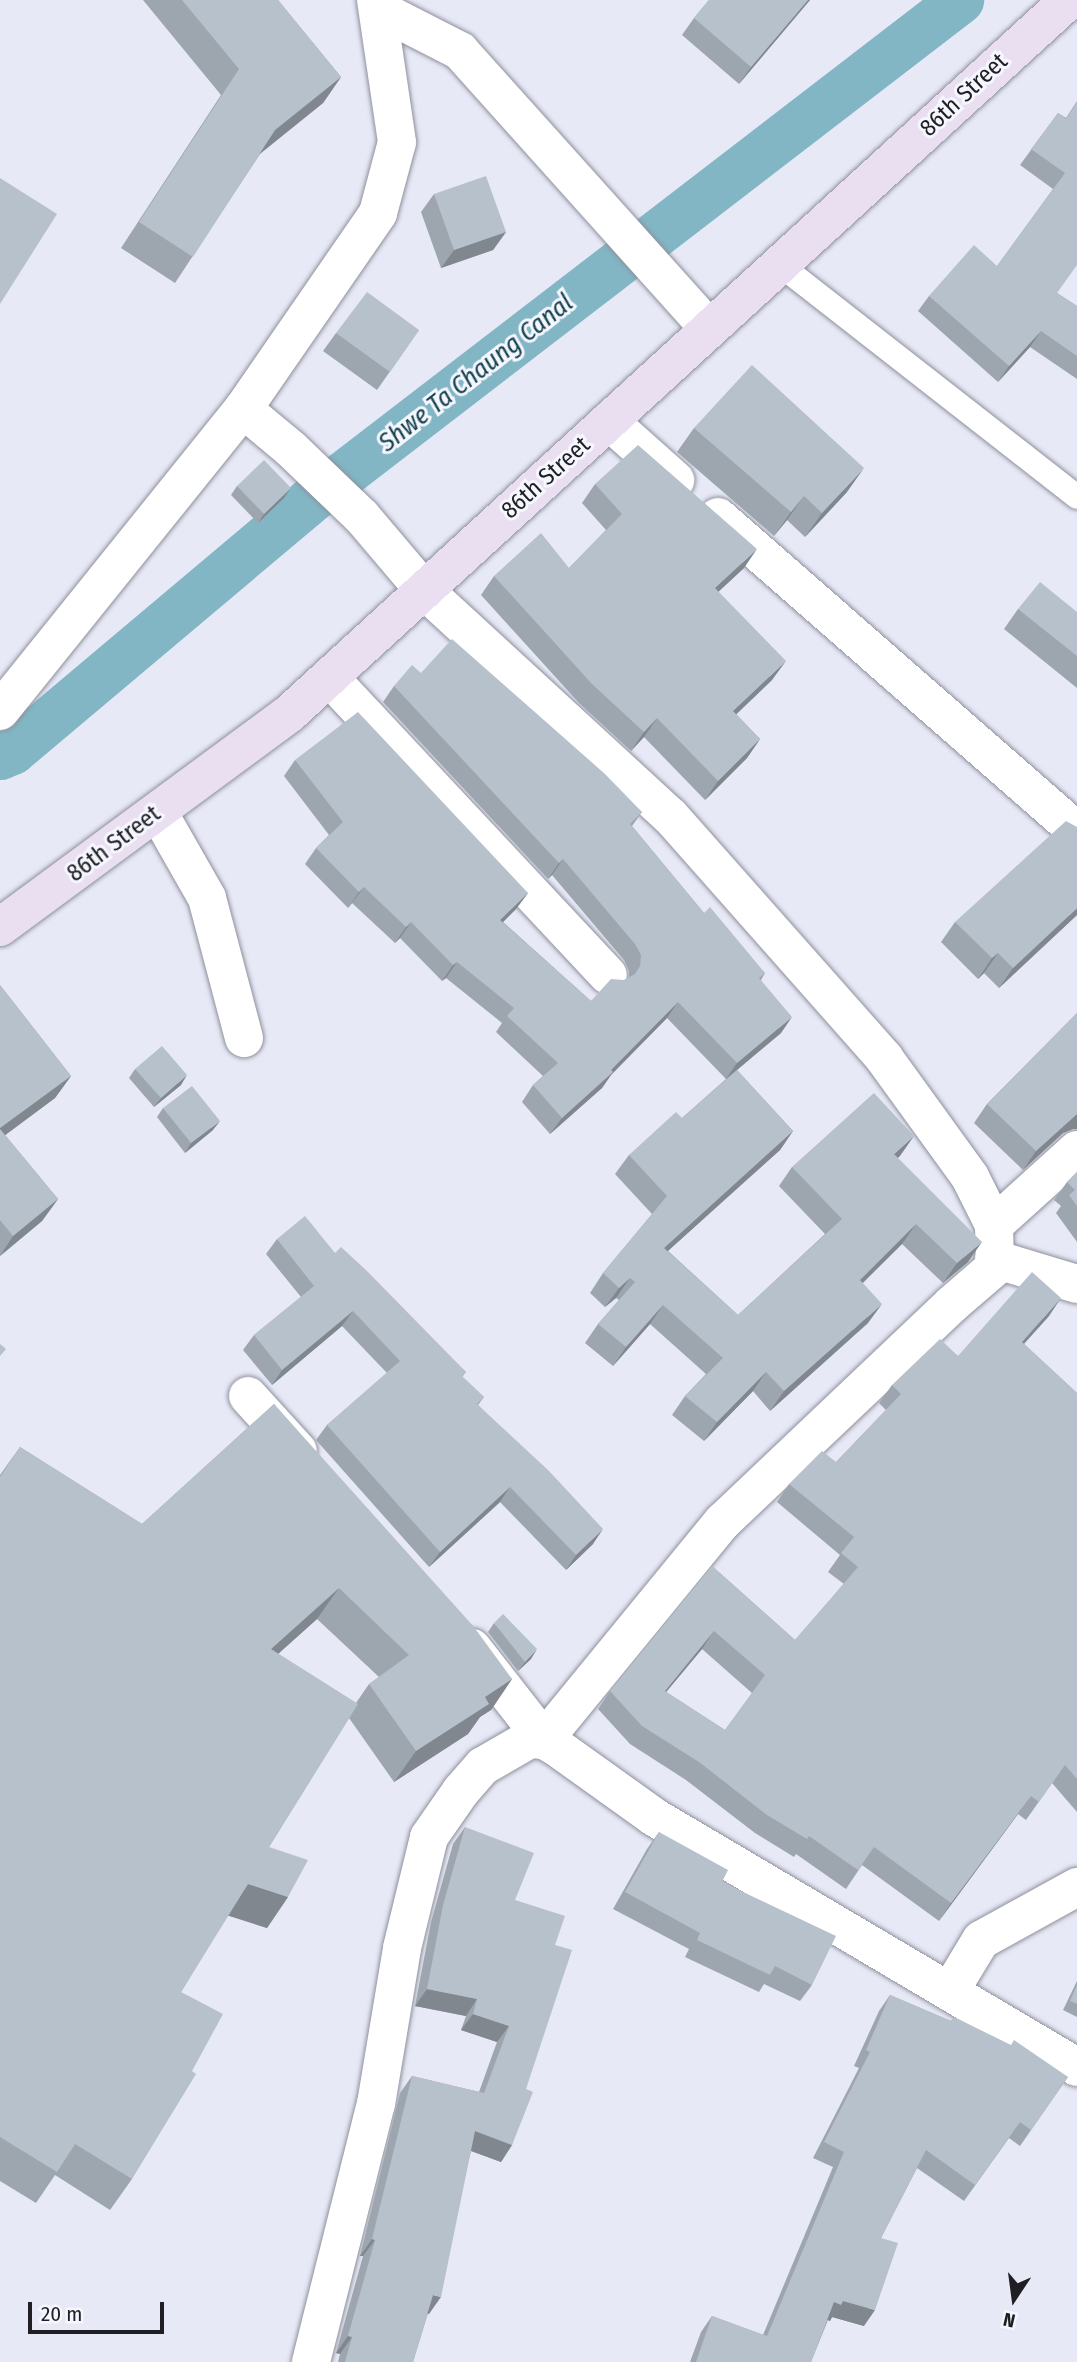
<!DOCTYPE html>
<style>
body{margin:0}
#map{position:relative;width:1077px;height:2362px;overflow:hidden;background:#e7e9f6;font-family:"Fira Sans Condensed",sans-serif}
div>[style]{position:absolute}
.canal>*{height:47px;margin:-23.5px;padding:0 23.5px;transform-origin:23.5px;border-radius:23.5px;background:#82b6c4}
.roads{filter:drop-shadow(0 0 2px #8e909c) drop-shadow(0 0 2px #8e909c)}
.lane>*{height:24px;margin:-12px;padding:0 12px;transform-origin:12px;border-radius:12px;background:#fff}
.street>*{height:38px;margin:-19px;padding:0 19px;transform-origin:19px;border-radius:19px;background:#fff}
.secondary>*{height:38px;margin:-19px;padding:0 19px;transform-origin:19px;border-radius:19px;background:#e9dff1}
.wall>*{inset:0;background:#9da6af}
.shaded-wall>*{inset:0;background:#80878e}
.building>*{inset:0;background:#b7c1cb}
span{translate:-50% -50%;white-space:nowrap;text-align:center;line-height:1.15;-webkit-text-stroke:6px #f5f6fe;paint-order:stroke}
.street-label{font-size:24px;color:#1e1e23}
.water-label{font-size:26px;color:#14434e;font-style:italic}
.north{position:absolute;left:979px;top:2264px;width:70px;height:70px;-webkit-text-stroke:5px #f5f6fe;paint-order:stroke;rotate:193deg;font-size:19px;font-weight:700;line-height:28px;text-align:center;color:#1e1e23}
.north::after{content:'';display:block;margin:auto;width:24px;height:32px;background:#1e1e23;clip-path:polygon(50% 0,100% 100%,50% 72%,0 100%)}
.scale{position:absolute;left:28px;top:2302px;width:136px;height:32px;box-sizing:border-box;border:4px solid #1e1e23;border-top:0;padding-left:9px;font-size:21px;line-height:24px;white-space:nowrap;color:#1e1e23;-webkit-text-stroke:5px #f5f6fe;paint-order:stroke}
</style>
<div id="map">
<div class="canal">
<div style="left:0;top:756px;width:13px;rotate:-23deg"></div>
<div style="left:12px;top:751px;width:396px;rotate:-40.1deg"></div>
<div style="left:315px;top:496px;width:814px;rotate:-37.56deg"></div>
</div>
<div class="roads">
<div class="lane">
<div style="left:779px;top:264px;width:378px;rotate:38deg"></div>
</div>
<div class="street">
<div style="left:380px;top:10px;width:90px;rotate:27.1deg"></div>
<div style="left:460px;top:51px;width:373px;rotate:48.1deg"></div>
<div style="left:243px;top:409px;width:62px;rotate:39.8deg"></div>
<div style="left:291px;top:449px;width:98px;rotate:43.8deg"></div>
<div style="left:362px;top:517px;width:96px;rotate:49.7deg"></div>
<div style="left:424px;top:590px;width:335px;rotate:42.6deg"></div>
<div style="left:671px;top:817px;width:322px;rotate:48.5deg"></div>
<div style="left:884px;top:1058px;width:147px;rotate:54.1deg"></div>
<div style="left:970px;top:1177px;width:54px;rotate:63.4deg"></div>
<div style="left:994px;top:1225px;width:42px;rotate:88.6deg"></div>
<div style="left:995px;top:1267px;width:58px;rotate:139.2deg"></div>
<div style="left:951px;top:1305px;width:314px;rotate:136.5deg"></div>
<div style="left:723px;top:1521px;width:283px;rotate:129.3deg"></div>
<div style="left:544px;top:1740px;width:117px;rotate:-128deg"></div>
<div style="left:609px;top:421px;width:89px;rotate:41.8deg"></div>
<div style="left:718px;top:517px;width:477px;rotate:41.2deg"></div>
<div style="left:329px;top:677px;width:408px;rotate:46.9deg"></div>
<div style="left:0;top:711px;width:388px;rotate:-51.2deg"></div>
<div style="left:243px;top:409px;width:238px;rotate:-55.4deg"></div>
<div style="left:378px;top:213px;width:73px;rotate:-75deg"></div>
<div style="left:397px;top:142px;width:144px;rotate:-98.4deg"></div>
<div style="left:158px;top:812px;width:99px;rotate:60.3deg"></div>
<div style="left:207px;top:898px;width:145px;rotate:75.2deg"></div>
<div style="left:994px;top:1225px;width:112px;rotate:-42.1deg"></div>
<div style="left:994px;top:1259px;width:87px;rotate:16.8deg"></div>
<div style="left:248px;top:1396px;width:74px;rotate:47.7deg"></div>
<div style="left:950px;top:1991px;width:60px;rotate:-58.7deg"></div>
<div style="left:981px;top:1940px;width:110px;rotate:-28.9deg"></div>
<div style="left:311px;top:2362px;width:266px;rotate:-75.9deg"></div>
<div style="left:376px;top:2104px;width:158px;rotate:-80.5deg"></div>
<div style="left:402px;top:1948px;width:114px;rotate:-76.3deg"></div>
<div style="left:429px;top:1837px;width:56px;rotate:-55.2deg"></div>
<div style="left:461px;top:1791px;width:33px;rotate:-49deg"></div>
<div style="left:483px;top:1766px;width:54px;rotate:-29.9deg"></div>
<div style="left:530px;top:1739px;width:14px;rotate:4deg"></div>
<div style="left:544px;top:1740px;width:13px;rotate:29deg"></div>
<div style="left:555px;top:1746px;width:122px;rotate:35.6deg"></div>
<div style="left:654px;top:1817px;width:491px;rotate:30.6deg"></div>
</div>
<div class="secondary">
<div style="left:0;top:927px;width:360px;rotate:-36.4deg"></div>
<div style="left:290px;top:713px;width:1056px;rotate:-42.47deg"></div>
</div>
</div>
<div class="wall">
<div style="clip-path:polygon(143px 0,278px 0,341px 77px,323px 103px,260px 154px,175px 283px,121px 248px,221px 95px)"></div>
<div style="clip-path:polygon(709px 0,810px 0,739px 84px,682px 35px,694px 18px)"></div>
<div style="clip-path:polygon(1077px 101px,1057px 293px,1077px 306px,1077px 379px,1030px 347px,998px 382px,918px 311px,929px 296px,997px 266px,1053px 189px,1020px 165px,1058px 113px,1066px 118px)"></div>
<div style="clip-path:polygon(434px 194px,506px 232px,493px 250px,441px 268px,421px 212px)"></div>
<div style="clip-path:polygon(419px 330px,377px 390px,323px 351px,336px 333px)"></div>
<div style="clip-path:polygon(694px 428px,847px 492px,805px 537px,787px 520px,774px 536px,677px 452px)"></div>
<div style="clip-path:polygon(595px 484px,744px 568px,718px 592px,772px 680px,736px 714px,760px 739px,747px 758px,705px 800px,644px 737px,631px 751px,579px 703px,481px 595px,494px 576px,569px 568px,606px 530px,582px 503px)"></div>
<div style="clip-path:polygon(237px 486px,284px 498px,258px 523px,231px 495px)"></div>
<div style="clip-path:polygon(1018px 609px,1077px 612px,1077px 688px,1004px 629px)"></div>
<div style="clip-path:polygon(421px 673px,642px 812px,632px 826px,704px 913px,765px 973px,761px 980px,781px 1033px,737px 1070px,793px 1131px,780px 1150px,668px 1251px,738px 1315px,825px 1234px,779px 1186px,792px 1167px,900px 1156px,897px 1158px,968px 1262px,943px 1283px,902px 1244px,863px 1283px,868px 1323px,770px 1411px,753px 1391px,704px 1441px,672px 1415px,685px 1396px,706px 1374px,650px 1324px,613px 1366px,585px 1343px,598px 1324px,619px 1300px,616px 1298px,605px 1307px,590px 1293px,603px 1273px,652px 1214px,615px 1174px,629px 1155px,682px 1118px,726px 1079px,667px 1018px,611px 1075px,602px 1088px,550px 1134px,522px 1102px,533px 1085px,543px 1076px,496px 1032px,502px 1023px,446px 978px,442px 981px,400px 938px,395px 943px,352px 903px,348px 908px,305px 864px,316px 848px,329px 835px,284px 776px,295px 760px,528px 893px,516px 909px,503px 922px,591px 1001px,629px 977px,629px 971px,624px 960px,552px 875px,548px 879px,383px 702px,394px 686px)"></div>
<div style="clip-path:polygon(1077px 915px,999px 988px,984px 973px,978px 979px,941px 942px,955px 922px)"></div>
<div style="clip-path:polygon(0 985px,71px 1076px,55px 1098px,5px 1135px,58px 1199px,42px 1221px,0 1256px)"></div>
<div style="clip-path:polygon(1077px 1013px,1077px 1129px,1073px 1129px,1063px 1133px,1023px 1170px,974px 1123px,987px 1104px)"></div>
<div style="clip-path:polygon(135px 1069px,181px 1085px,154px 1107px,129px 1078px)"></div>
<div style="clip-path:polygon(163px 1108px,213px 1130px,185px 1153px,157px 1117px)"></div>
<div style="clip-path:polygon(1077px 1172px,1077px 1242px,1056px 1213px,1061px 1206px,1054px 1200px,1067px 1182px)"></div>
<div style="clip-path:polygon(277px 1239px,335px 1253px,466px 1372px,462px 1377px,484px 1397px,478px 1405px,593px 1544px,566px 1570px,500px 1502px,429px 1567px,316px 1440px,327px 1425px,387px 1373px,342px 1326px,272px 1385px,243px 1350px,254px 1335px,301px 1297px,266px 1254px)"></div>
<div style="clip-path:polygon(evenodd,1049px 1316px,1024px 1344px,1077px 1393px,1077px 1812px,1052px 1783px,1026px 1820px,1018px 1814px,939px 1921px,862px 1865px,846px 1889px,796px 1854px,794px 1857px,755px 1833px,686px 1780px,630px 1744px,598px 1709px,610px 1691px,712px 1566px,795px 1640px,844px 1584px,828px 1572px,840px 1555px,777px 1502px,789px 1484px,836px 1462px,886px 1410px,879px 1403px,892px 1385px,1049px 1316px,702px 1649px,752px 1693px,725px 1730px,666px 1692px,702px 1649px)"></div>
<div style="clip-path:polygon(evenodd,274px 1404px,512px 1679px,491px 1710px,480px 1717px,468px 1734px,394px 1782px,349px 1718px,269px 1847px,288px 1897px,267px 1928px,228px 1915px,181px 1992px,132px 2179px,110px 2210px,55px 2175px,36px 2203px,0 2181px,0 1475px,20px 1447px,142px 1524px,274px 1404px,317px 1619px,379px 1677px,369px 1684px,356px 1703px,278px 1654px,317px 1619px)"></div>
<div style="clip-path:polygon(494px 1623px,531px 1659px,518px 1671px,488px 1632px)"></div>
<div style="clip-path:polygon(465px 1827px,515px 1900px,555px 1945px,526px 2089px,512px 2145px,501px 2162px,471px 2151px,429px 2314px,428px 2313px,413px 2362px,338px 2362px,340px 2354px,336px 2353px,363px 2256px,360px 2256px,400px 2093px,412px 2076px,479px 2092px,497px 2042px,461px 2030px,466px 2016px,415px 2006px,431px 1922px,453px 1844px)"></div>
<div style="clip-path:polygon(659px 1832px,722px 1882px,812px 1985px,800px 2001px,764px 1984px,759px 1992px,685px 1957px,689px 1949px,613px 1909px,647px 1849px)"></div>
<div style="clip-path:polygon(1077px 1981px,1077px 2017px,1063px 2010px)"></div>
<div style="clip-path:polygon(890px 1995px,951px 2021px,954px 2017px,1068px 2077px,1020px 2146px,1009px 2138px,964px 2201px,917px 2168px,881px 2238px,864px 2326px,832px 2317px,830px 2321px,828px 2320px,811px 2362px,690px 2362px,701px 2332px,712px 2316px,763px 2335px,833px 2167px,813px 2158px,859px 2068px,854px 2066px,879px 2011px)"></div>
</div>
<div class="shaded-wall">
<div style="clip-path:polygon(808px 0,810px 0,739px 84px,751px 67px)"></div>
<div style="clip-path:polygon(341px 77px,323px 103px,257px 156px,275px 130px)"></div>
<div style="clip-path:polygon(506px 232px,493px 250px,441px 268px,454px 250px)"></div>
<div style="clip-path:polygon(1041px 331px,1030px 347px,998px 382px,1009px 366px)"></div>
<div style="clip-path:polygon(864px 468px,847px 492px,805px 537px,822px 513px)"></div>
<div style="clip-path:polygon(291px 488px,284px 498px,258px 523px,264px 514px)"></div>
<div style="clip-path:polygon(804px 496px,787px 520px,774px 536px,791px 512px)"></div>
<div style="clip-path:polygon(757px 549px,744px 568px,702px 607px,715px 588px)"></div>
<div style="clip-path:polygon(786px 661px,772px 680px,720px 730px,733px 711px)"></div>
<div style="clip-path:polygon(657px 718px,644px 737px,631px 751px,644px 732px)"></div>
<div style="clip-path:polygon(760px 739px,747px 758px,705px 800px,718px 781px)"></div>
<div style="clip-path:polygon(563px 859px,552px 875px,548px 879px,559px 863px)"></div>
<div style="clip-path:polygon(364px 887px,352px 903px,348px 908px,359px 892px)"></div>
<div style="clip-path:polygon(528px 893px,516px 909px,489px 936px,500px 920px)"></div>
<div style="clip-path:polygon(1077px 908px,1077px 915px,999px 988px,1013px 968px)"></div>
<div style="clip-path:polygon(411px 922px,400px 938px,395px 943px,406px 927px)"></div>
<div style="clip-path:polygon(998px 953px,984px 973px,978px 979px,992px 958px)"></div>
<div style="clip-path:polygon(457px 962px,446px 978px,442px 981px,453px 965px)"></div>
<div style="clip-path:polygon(678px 1002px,667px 1018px,611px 1075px,602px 1088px,550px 1134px,562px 1118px,611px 1070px)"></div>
<div style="clip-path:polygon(792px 1017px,781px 1033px,726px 1079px,737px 1063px)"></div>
<div style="clip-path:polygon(187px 1075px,181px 1085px,154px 1107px,161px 1098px)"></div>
<div style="clip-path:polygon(71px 1076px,55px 1098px,0 1139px,0 1128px)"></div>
<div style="clip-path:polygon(1077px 1114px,1077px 1129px,1073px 1129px,1063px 1133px,1023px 1170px,1036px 1151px)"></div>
<div style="clip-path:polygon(220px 1121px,213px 1130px,185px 1153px,191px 1143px)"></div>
<div style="clip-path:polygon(793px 1131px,780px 1150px,650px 1267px,664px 1248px)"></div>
<div style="clip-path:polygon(914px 1136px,900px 1156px,880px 1174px,894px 1154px)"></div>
<div style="clip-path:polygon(58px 1199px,42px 1221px,0 1256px,13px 1236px)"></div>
<div style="clip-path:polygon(916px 1224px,902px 1244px,846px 1299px,860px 1280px)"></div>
<div style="clip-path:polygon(982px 1242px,968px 1262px,943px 1283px,957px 1263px)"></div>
<div style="clip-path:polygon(630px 1278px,616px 1298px,605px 1307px,619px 1288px)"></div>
<div style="clip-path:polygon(1061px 1298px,1049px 1316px,1009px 1360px,1022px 1342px)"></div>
<div style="clip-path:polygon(882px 1304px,868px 1323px,770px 1411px,784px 1391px)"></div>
<div style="clip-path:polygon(663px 1305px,650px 1324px,613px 1366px,626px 1347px)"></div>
<div style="clip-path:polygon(353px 1311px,342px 1326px,272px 1385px,282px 1370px)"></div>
<div style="clip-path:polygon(766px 1372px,753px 1391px,704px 1441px,717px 1422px)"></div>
<div style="clip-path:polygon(510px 1487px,500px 1502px,429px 1567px,440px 1552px)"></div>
<div style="clip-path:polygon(603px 1529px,593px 1544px,566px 1570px,576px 1555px)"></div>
<div style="clip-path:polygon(339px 1588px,317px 1619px,249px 1680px,271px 1649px)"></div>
<div style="clip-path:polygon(714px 1631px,702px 1649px,652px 1709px,665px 1691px)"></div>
<div style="clip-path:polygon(537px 1649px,531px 1659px,518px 1671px,525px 1662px)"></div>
<div style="clip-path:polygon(512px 1679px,491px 1710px,480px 1717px,468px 1734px,394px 1782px,416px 1751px,485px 1697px)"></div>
<div style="clip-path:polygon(1031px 1796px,1018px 1814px,939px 1921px,951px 1903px)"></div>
<div style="clip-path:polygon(248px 1884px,288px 1897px,267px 1928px,226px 1915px)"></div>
<div style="clip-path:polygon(427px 1989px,477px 1999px,466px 2016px,415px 2006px)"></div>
<div style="clip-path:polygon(473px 2014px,509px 2026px,497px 2042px,461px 2030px)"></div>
<div style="clip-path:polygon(475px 2131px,512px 2145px,501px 2162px,463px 2148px)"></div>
<div style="clip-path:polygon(372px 2239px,375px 2240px,363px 2256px,360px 2256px)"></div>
<div style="clip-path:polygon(433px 2295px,441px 2297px,429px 2314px,421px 2312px)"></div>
<div style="clip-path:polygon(843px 2301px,875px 2310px,864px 2326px,832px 2317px,830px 2321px,823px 2318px,834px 2302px)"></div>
<div style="clip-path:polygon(348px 2336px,352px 2337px,340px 2354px,336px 2353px)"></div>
</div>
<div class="building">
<div style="clip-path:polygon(182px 0,278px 0,341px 77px,275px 130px,193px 257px,139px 222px,239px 69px)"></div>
<div style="clip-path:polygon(709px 0,808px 0,751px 67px,694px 18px)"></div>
<div style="clip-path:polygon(1077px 102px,1077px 265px,1057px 293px,1077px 306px,1077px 356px,1041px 331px,1009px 366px,929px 296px,974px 245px,997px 266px,1065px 173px,1031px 149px,1058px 113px,1066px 119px)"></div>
<div style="clip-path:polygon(486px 176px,506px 232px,454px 250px,434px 194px)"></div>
<div style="clip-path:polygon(0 178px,57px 214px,0 304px)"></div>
<div style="clip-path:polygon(367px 292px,419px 330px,390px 372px,336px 333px)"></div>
<div style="clip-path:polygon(752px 365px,864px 468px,822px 513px,804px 496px,791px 512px,694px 428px)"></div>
<div style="clip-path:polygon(638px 445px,757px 549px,715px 588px,786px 661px,733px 711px,760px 739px,718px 781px,657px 718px,644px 732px,592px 684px,494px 576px,541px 533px,569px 568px,622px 514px,595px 484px)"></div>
<div style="clip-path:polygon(264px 460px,291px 488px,264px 514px,237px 486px)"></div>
<div style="clip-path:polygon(1040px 582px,1077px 612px,1077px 656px,1018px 609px)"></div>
<div style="clip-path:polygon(452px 639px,605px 774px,642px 812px,630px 824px,704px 913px,710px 907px,765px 973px,759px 978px,792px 1017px,737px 1063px,678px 1002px,611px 1070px,613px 1072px,562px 1118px,533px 1085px,558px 1063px,507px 1016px,514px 1008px,457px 962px,453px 965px,411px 922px,406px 927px,364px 887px,359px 892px,316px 848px,343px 822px,295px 760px,358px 712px,528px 893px,500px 920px,591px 1001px,611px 979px,624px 980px,635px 974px,640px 966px,641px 955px,635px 944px,563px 859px,559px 863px,394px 686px,412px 665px,421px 673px)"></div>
<div style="clip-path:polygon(1066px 821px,1077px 827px,1077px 908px,1013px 968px,998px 953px,992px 958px,955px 922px)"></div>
<div style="clip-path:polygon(0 985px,71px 1076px,0 1128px)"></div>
<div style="clip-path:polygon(1077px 1013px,1077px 1114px,1036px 1151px,987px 1104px)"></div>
<div style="clip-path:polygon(162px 1046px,187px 1075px,161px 1098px,135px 1069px)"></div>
<div style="clip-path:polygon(737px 1070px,793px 1131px,664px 1248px,738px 1315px,842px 1219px,792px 1167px,874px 1093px,914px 1136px,894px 1154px,982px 1242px,957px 1263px,916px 1224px,860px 1280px,882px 1304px,784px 1391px,766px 1372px,717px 1422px,685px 1396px,723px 1358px,663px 1305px,626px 1347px,598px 1324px,635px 1282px,630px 1278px,619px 1288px,603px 1273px,667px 1196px,629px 1155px,676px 1112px,682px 1118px)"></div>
<div style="clip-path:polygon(192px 1086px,220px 1121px,191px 1143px,163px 1108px)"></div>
<div style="clip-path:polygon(0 1129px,58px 1199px,13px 1236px,0 1220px)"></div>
<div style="clip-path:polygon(1077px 1172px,1077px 1206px,1069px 1195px,1075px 1190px,1067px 1182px)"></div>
<div style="clip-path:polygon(305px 1216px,335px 1253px,341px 1247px,367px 1271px,466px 1372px,462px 1376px,484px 1397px,477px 1404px,549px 1471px,603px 1529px,576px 1555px,510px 1487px,440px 1552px,327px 1425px,400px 1361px,353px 1311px,282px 1370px,254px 1335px,314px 1286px,277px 1239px)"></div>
<div style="clip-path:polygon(evenodd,1032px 1272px,1061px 1298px,1022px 1342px,1077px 1393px,1077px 1779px,1065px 1765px,1039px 1802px,1031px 1796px,951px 1903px,874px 1847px,858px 1870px,809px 1836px,807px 1839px,767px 1815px,699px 1762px,642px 1726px,610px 1691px,712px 1566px,795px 1640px,858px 1567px,841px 1553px,854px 1537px,789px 1484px,822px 1451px,836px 1462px,901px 1394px,892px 1385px,940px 1339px,958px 1356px,1032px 1272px,714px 1631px,765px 1675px,725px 1730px,665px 1691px,714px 1631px)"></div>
<div style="clip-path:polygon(0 1344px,6px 1349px,0 1356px)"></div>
<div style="clip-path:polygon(274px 1404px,474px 1627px,512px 1679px,485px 1697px,489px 1704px,416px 1751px,369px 1684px,409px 1655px,339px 1588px,271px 1649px,358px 1704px,269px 1847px,308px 1860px,288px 1897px,248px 1884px,181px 1992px,223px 2014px,192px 2071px,196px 2074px,132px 2179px,75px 2144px,57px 2172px,0 2137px,0 1477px,20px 1447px,142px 1524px)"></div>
<div style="clip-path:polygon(503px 1614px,537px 1649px,525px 1662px,494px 1623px)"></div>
<div style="clip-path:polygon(465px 1827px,534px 1853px,515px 1900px,565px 1916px,555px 1945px,572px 1950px,526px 2089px,533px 2092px,512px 2145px,475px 2131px,441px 2297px,433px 2295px,413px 2362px,345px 2362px,352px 2337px,348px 2336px,375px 2240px,372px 2239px,412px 2076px,484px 2093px,509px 2026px,473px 2014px,477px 1999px,427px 1989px,443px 1905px)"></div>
<div style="clip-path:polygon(659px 1832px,728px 1870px,722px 1882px,836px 1936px,812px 1985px,775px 1966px,770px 1975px,697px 1940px,700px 1933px,625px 1892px)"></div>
<div style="clip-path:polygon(1077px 1985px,1077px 2004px,1070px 2001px)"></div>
<div style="clip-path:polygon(890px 1995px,951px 2021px,954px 2017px,1011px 2045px,1014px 2040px,1068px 2077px,1031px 2130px,1020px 2122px,975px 2185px,926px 2150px,881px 2238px,898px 2243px,875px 2310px,843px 2301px,841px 2305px,834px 2302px,811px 2362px,696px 2362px,712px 2316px,767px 2336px,844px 2152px,824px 2142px,870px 2052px,866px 2050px)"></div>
</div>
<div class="street-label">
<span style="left:964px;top:95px;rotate:-43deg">86th Street</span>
<span style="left:546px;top:478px;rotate:-42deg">86th Street</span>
<span style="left:114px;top:844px;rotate:-37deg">86th Street</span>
</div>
<div class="water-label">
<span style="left:476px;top:373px;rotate:-38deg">Shwe Ta Chaung Canal</span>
</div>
<div class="north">N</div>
<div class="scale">20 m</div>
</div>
